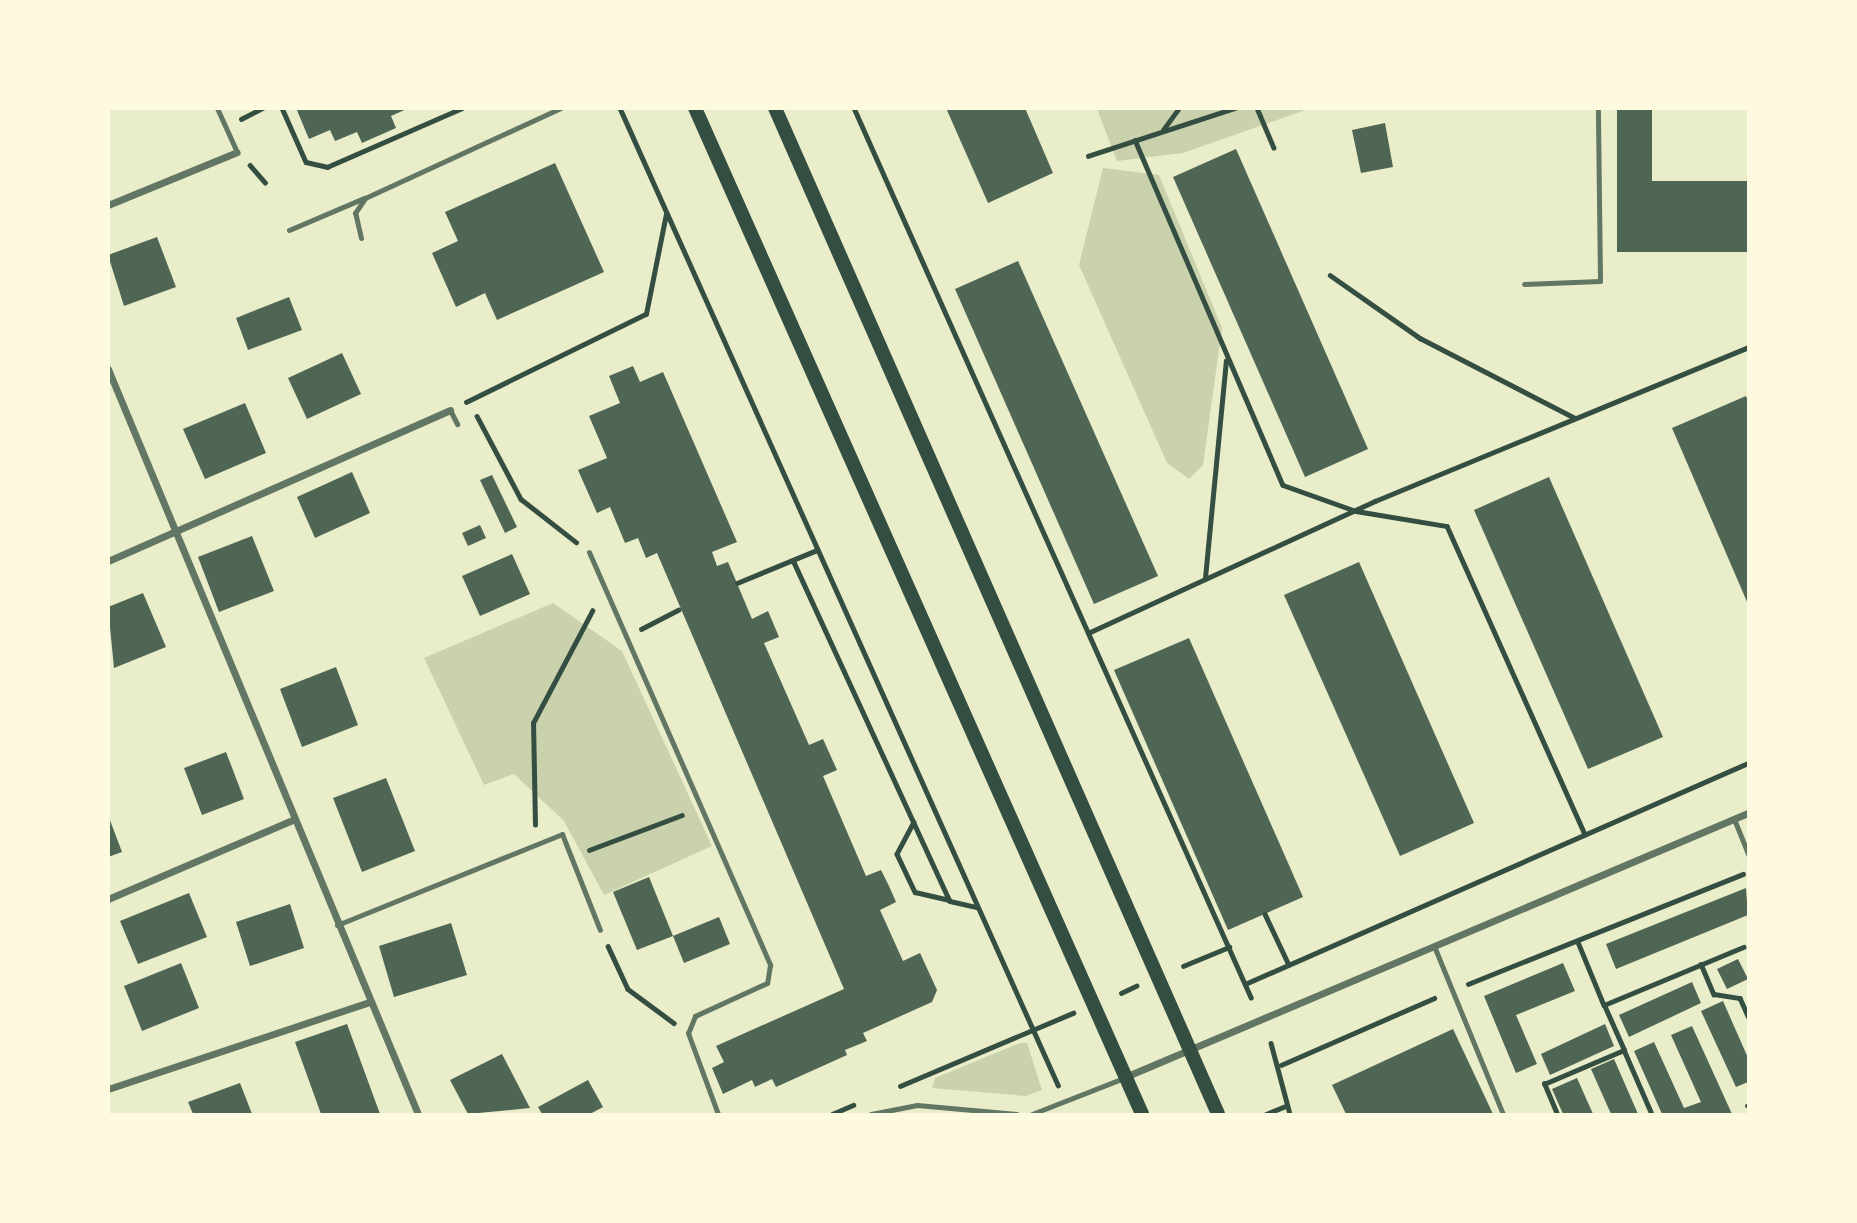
<!DOCTYPE html>
<style>
body{margin:0}
#map{position:relative;width:1857px;height:1223px;overflow:hidden;background:#e9edc9;font-family:Montserrat,sans-serif}
div>[style]{position:absolute}
.green>*{inset:0;background:#cad2ad}
.building>*{inset:0;background:#4f6655}
.path>*{height:4.5px;margin:-2.25px;padding:0 2.25px;transform-origin:2.25px;border-radius:2.25px;background:#344e41}
.service>*{height:5px;margin:-2.5px;padding:0 2.5px;transform-origin:2.5px;border-radius:2.5px;background:#617663}
.minor>*{height:7px;margin:-3.5px;padding:0 3.5px;transform-origin:3.5px;border-radius:3.5px;background:#617663}
.secondary>*{height:14px;margin:-7px;padding:0 7px;transform-origin:7px;border-radius:7px;background:#344e41}
span{translate:-50% -50%;white-space:nowrap;text-align:center;line-height:1.15;-webkit-text-stroke:7px #fefae0;paint-order:stroke}
.frame{position:absolute;inset:0;border:110px solid #fefae0;pointer-events:none}
</style>
<div id="map">
<div class="green">
<div style="clip-path:polygon(1097px 109px,1308px 109px,1183px 153px,1117px 161px)"></div>
<div style="clip-path:polygon(1103px 168px,1159px 175px,1222px 328px,1203px 465px,1189px 479px,1167px 463px,1079px 265px)"></div>
<div style="clip-path:polygon(553px 603px,622px 651px,712px 846px,604px 895px,564px 821px,514px 774px,484px 785px,424px 658px)"></div>
<div style="clip-path:polygon(1020px 1043px,1027px 1043px,1042px 1090px,1026px 1096px,932px 1088px,935px 1078px)"></div>
</div>
<div class="building">
<div style="clip-path:polygon(296px 108px,409px 108px,391px 116px,396px 128px,362px 143px,357px 132px,335px 141px,330px 130px,309px 139px)"></div>
<div style="clip-path:polygon(946px 108px,1025px 108px,1053px 173px,988px 203px)"></div>
<div style="clip-path:polygon(1617px 108px,1652px 108px,1652px 181px,1748px 181px,1748px 252px,1617px 252px)"></div>
<div style="clip-path:polygon(1385px 123px,1393px 167px,1361px 173px,1352px 130px)"></div>
<div style="clip-path:polygon(1236px 149px,1368px 449px,1305px 477px,1173px 177px)"></div>
<div style="clip-path:polygon(555px 163px,604px 272px,497px 320px,485px 293px,456px 307px,432px 253px,458px 241px,445px 212px)"></div>
<div style="clip-path:polygon(157px 237px,176px 287px,124px 306px,108px 255px)"></div>
<div style="clip-path:polygon(1018px 261px,1158px 576px,1094px 604px,955px 289px)"></div>
<div style="clip-path:polygon(289px 297px,302px 330px,248px 350px,236px 318px)"></div>
<div style="clip-path:polygon(342px 353px,361px 394px,307px 419px,288px 378px)"></div>
<div style="clip-path:polygon(633px 366px,640px 382px,663px 372px,737px 542px,712px 552px,717px 566px,728px 562px,752px 619px,768px 611px,779px 637px,764px 643px,809px 745px,823px 739px,837px 770px,823px 776px,866px 876px,881px 870px,889px 886px,896px 902px,880px 910px,903px 961px,920px 953px,937px 990px,932px 1002px,863px 1033px,867px 1041px,845px 1050px,847px 1055px,776px 1087px,772px 1079px,755px 1087px,752px 1080px,723px 1094px,712px 1068px,724px 1062px,716px 1046px,844px 989px,657px 553px,646px 558px,638px 538px,625px 543px,610px 507px,597px 513px,578px 470px,607px 458px,589px 416px,620px 403px,609px 376px)"></div>
<div style="clip-path:polygon(1746px 396px,1748px 402px,1748px 604px,1672px 428px)"></div>
<div style="clip-path:polygon(245px 403px,266px 453px,205px 479px,183px 429px)"></div>
<div style="clip-path:polygon(352px 472px,370px 513px,315px 538px,297px 497px)"></div>
<div style="clip-path:polygon(492px 475px,517px 527px,505px 533px,480px 480px)"></div>
<div style="clip-path:polygon(1549px 477px,1663px 737px,1588px 769px,1474px 510px)"></div>
<div style="clip-path:polygon(480px 525px,486px 538px,468px 546px,462px 533px)"></div>
<div style="clip-path:polygon(252px 536px,274px 591px,219px 612px,198px 557px)"></div>
<div style="clip-path:polygon(512px 554px,530px 594px,480px 616px,462px 576px)"></div>
<div style="clip-path:polygon(1359px 562px,1474px 823px,1400px 856px,1284px 595px)"></div>
<div style="clip-path:polygon(143px 593px,166px 647px,114px 668px,108px 607px)"></div>
<div style="clip-path:polygon(1189px 638px,1303px 897px,1228px 930px,1114px 670px)"></div>
<div style="clip-path:polygon(336px 667px,358px 725px,302px 747px,280px 689px)"></div>
<div style="clip-path:polygon(226px 752px,244px 799px,202px 815px,184px 768px)"></div>
<div style="clip-path:polygon(386px 778px,415px 851px,362px 872px,333px 798px)"></div>
<div style="clip-path:polygon(108px 815px,122px 852px,108px 857px)"></div>
<div style="clip-path:polygon(649px 877px,673px 936px,637px 950px,613px 892px)"></div>
<div style="clip-path:polygon(1746px 888px,1748px 915px,1616px 969px,1606px 944px)"></div>
<div style="clip-path:polygon(189px 893px,207px 937px,138px 964px,120px 921px)"></div>
<div style="clip-path:polygon(290px 904px,304px 948px,250px 966px,236px 922px)"></div>
<div style="clip-path:polygon(719px 917px,730px 944px,684px 963px,673px 936px)"></div>
<div style="clip-path:polygon(451px 923px,467px 975px,394px 997px,379px 946px)"></div>
<div style="clip-path:polygon(1738px 959px,1748px 979px,1727px 989px,1717px 969px)"></div>
<div style="clip-path:polygon(181px 963px,199px 1008px,142px 1031px,124px 986px)"></div>
<div style="clip-path:polygon(1563px 963px,1575px 991px,1516px 1015px,1537px 1064px,1516px 1073px,1484px 996px)"></div>
<div style="clip-path:polygon(1692px 982px,1701px 1003px,1629px 1037px,1619px 1015px)"></div>
<div style="clip-path:polygon(1723px 1001px,1748px 1058px,1748px 1082px,1736px 1087px,1701px 1011px)"></div>
<div style="clip-path:polygon(347px 1024px,380px 1114px,321px 1114px,295px 1042px)"></div>
<div style="clip-path:polygon(1605px 1024px,1614px 1046px,1550px 1075px,1541px 1054px)"></div>
<div style="clip-path:polygon(1692px 1026px,1732px 1114px,1662px 1114px,1634px 1051px,1654px 1042px,1684px 1108px,1701px 1102px,1671px 1035px)"></div>
<div style="clip-path:polygon(1453px 1029px,1493px 1114px,1346px 1114px,1332px 1085px)"></div>
<div style="clip-path:polygon(502px 1054px,530px 1108px,468px 1114px,450px 1080px)"></div>
<div style="clip-path:polygon(1614px 1059px,1638px 1114px,1611px 1114px,1591px 1069px)"></div>
<div style="clip-path:polygon(1577px 1078px,1593px 1114px,1563px 1114px,1552px 1089px)"></div>
<div style="clip-path:polygon(588px 1080px,603px 1107px,590px 1114px,542px 1114px,538px 1107px)"></div>
<div style="clip-path:polygon(240px 1083px,252px 1114px,193px 1114px,188px 1102px)"></div>
</div>
<div class="path">
<div style="left:282px;top:108px;width:59px;rotate:66deg"></div>
<div style="left:306px;top:162px;width:22px;rotate:13deg"></div>
<div style="left:327px;top:167px;width:147px;rotate:-23.6deg"></div>
<div style="left:620px;top:108px;width:1071px;rotate:65.85deg"></div>
<div style="left:854px;top:108px;width:974px;rotate:65.94deg"></div>
<div style="left:1257px;top:108px;width:43px;rotate:67deg"></div>
<div style="left:241px;top:119px;width:25px;rotate:-27deg"></div>
<div style="left:1163px;top:130px;width:27px;rotate:-54deg"></div>
<div style="left:1135px;top:140px;width:375px;rotate:66.8deg"></div>
<div style="left:1283px;top:485px;width:77px;rotate:19.6deg"></div>
<div style="left:1356px;top:511px;width:92px;rotate:9.4deg"></div>
<div style="left:1447px;top:526px;width:338px;rotate:65.9deg"></div>
<div style="left:1088px;top:156px;width:155px;rotate:-18.1deg"></div>
<div style="left:250px;top:165px;width:23px;rotate:49deg"></div>
<div style="left:1330px;top:275px;width:110px;rotate:35deg"></div>
<div style="left:1420px;top:338px;width:174px;rotate:27.3deg"></div>
<div style="left:466px;top:402px;width:200px;rotate:-26.1deg"></div>
<div style="left:646px;top:314px;width:102px;rotate:-78.7deg"></div>
<div style="left:477px;top:416px;width:94px;rotate:62.1deg"></div>
<div style="left:521px;top:499px;width:70px;rotate:38deg"></div>
<div style="left:793px;top:560px;width:375px;rotate:65.3deg"></div>
<div style="left:950px;top:901px;width:27px;rotate:13deg"></div>
<div style="left:1205px;top:578px;width:218px;rotate:-84.5deg"></div>
<div style="left:737px;top:583px;width:87px;rotate:-22.4deg"></div>
<div style="left:641px;top:629px;width:42px;rotate:-27.2deg"></div>
<div style="left:1088px;top:633px;width:316px;rotate:-24.7deg"></div>
<div style="left:1375px;top:501px;width:404px;rotate:-22.4deg"></div>
<div style="left:914px;top:822px;width:36px;rotate:118deg"></div>
<div style="left:897px;top:854px;width:42px;rotate:64.7deg"></div>
<div style="left:915px;top:892px;width:35px;rotate:13deg"></div>
<div style="left:535px;top:825px;width:102px;rotate:-91.1deg"></div>
<div style="left:533px;top:723px;width:127px;rotate:-62.2deg"></div>
<div style="left:589px;top:850px;width:99px;rotate:-20.6deg"></div>
<div style="left:1265px;top:914px;width:56px;rotate:64.8deg"></div>
<div style="left:1578px;top:942px;width:68px;rotate:67.6deg"></div>
<div style="left:608px;top:946px;width:47px;rotate:65.1deg"></div>
<div style="left:628px;top:989px;width:57px;rotate:36.5deg"></div>
<div style="left:1701px;top:964px;width:33px;rotate:67deg"></div>
<div style="left:1714px;top:994px;width:26px;rotate:9deg"></div>
<div style="left:1740px;top:998px;width:20px;rotate:66deg"></div>
<div style="left:1183px;top:966px;width:50px;rotate:-22.4deg"></div>
<div style="left:1245px;top:984px;width:549px;rotate:-23.72deg"></div>
<div style="left:1468px;top:984px;width:296px;rotate:-21.8deg"></div>
<div style="left:1121px;top:993px;width:17px;rotate:-25deg"></div>
<div style="left:1271px;top:1043px;width:73px;rotate:75deg"></div>
<div style="left:1624px;top:1050px;width:70px;rotate:66.4deg"></div>
<div style="left:1281px;top:1065px;width:167px;rotate:-23.6deg"></div>
<div style="left:900px;top:1086px;width:188px;rotate:-22.9deg"></div>
<div style="left:1747px;top:1106px;width:1px"></div>
<div style="left:832px;top:1114px;width:23px;rotate:-23deg"></div>
<div style="left:1266px;top:1114px;width:22px;rotate:-22deg"></div>
<div style="left:1557px;top:1114px;width:33px;rotate:-113deg"></div>
<div style="left:1544px;top:1084px;width:87px;rotate:-23deg"></div>
<div style="left:1624px;top:1050px;width:49px;rotate:-114deg"></div>
<div style="left:1604px;top:1005px;width:151px;rotate:-22.6deg"></div>
</div>
<div class="service">
<div style="left:217px;top:108px;width:48px;rotate:65.6deg"></div>
<div style="left:289px;top:230px;width:82px;rotate:-23.1deg"></div>
<div style="left:361px;top:238px;width:26px;rotate:-103deg"></div>
<div style="left:355px;top:213px;width:18px;rotate:-56deg"></div>
<div style="left:365px;top:198px;width:216px;rotate:-24.7deg"></div>
<div style="left:1524px;top:284px;width:76px;rotate:-2.3deg"></div>
<div style="left:1600px;top:281px;width:173px;rotate:-90.7deg"></div>
<div style="left:450px;top:410px;width:16px;rotate:63deg"></div>
<div style="left:589px;top:552px;width:451px;rotate:66.3deg"></div>
<div style="left:770px;top:965px;width:18px;rotate:99deg"></div>
<div style="left:767px;top:983px;width:79px;rotate:155.4deg"></div>
<div style="left:695px;top:1016px;width:18px;rotate:112deg"></div>
<div style="left:688px;top:1033px;width:86px;rotate:69.7deg"></div>
<div style="left:1734px;top:819px;width:38px;rotate:68deg"></div>
<div style="left:337px;top:925px;width:243px;rotate:-22deg"></div>
<div style="left:562px;top:834px;width:103px;rotate:68.4deg"></div>
<div style="left:1434px;top:946px;width:182px;rotate:67.7deg"></div>
<div style="left:871px;top:1114px;width:47px;rotate:-11.1deg"></div>
<div style="left:917px;top:1105px;width:100px;rotate:5.1deg"></div>
<div style="left:1032px;top:1114px;width:99px;rotate:-21.4deg"></div>
</div>
<div class="minor">
<div style="left:108px;top:205px;width:139px;rotate:-22.3deg"></div>
<div style="left:108px;top:369px;width:807px;rotate:67.41deg"></div>
<div style="left:108px;top:561px;width:374px;rotate:-23.8deg"></div>
<div style="left:108px;top:899px;width:200px;rotate:-23.2deg"></div>
<div style="left:1125px;top:1077px;width:677px;rotate:-22.97deg"></div>
<div style="left:108px;top:1089px;width:276px;rotate:-18.4deg"></div>
</div>
<div class="secondary">
<div style="left:695px;top:108px;width:1101px;rotate:66.04deg"></div>
<div style="left:775px;top:108px;width:1099px;rotate:66.23deg"></div>
</div>
<div class="frame"></div>
</div>
